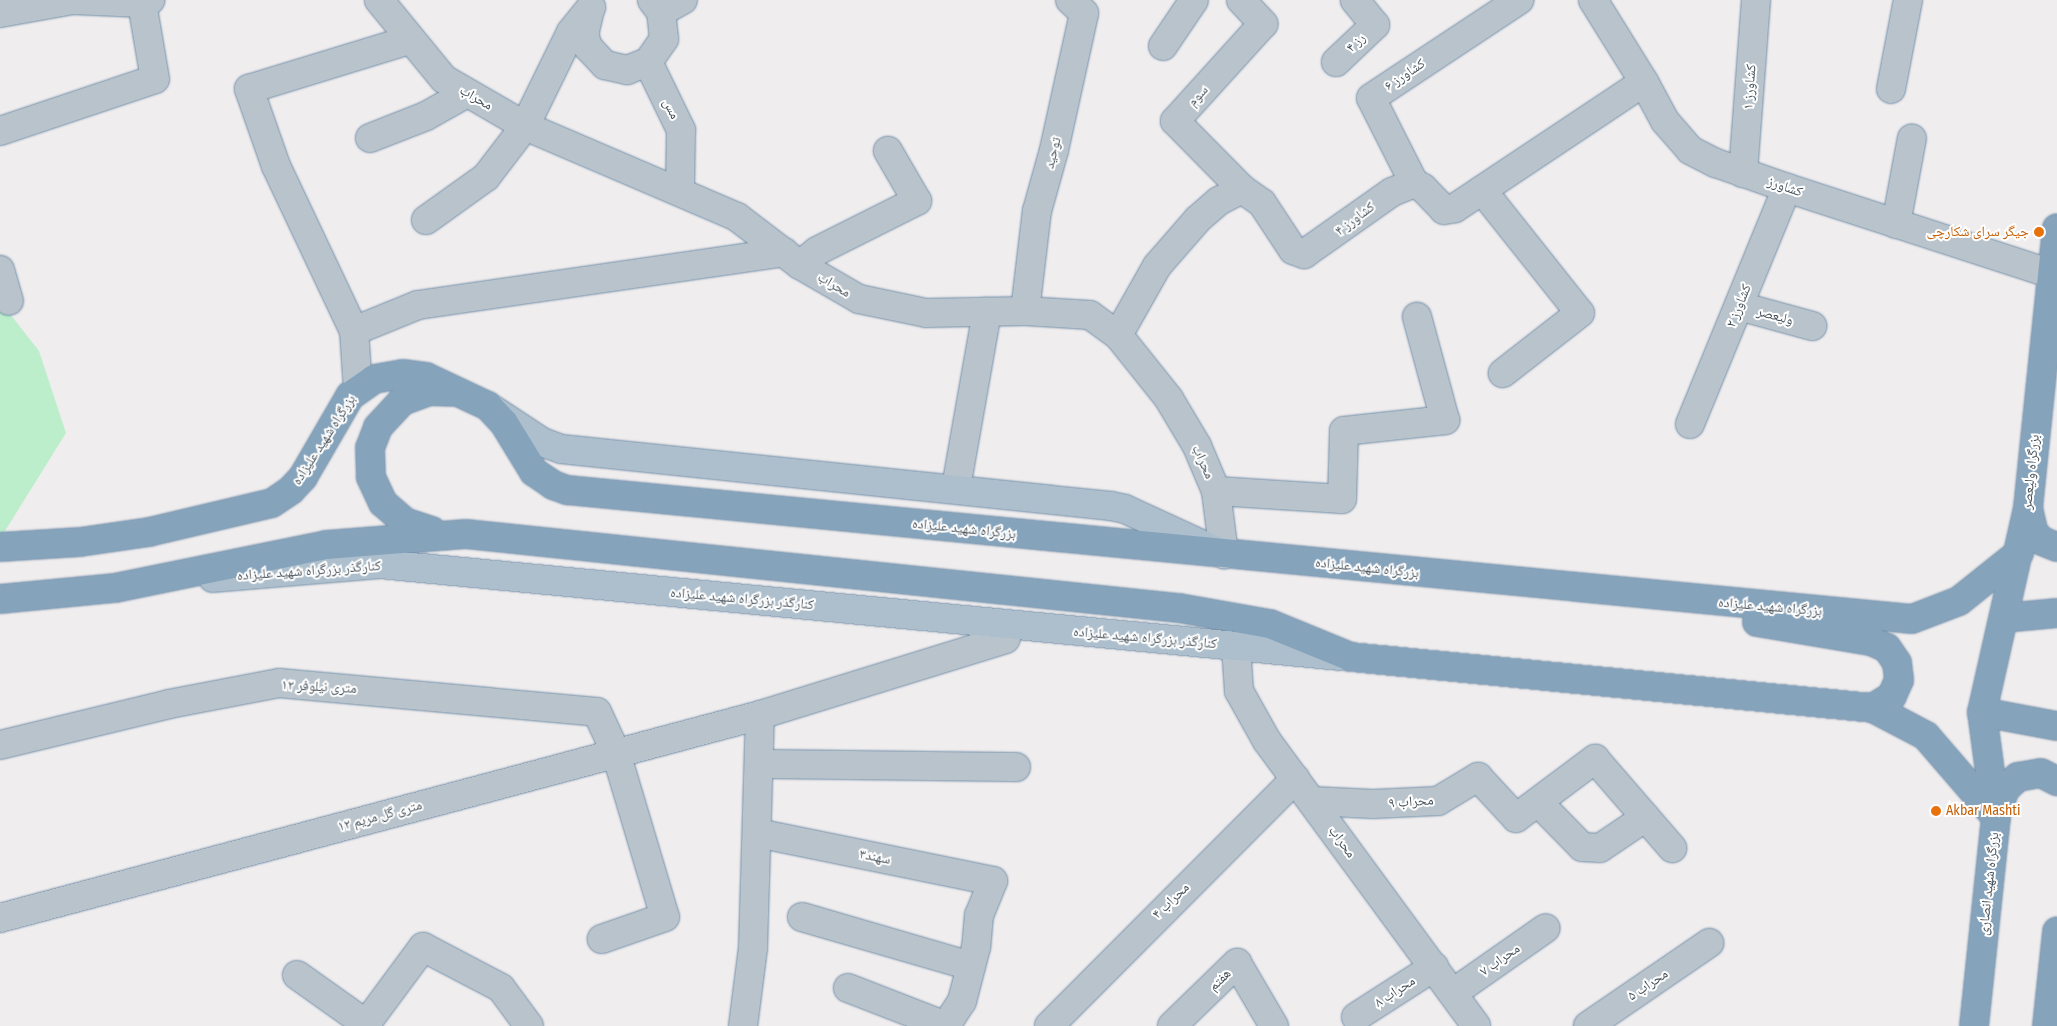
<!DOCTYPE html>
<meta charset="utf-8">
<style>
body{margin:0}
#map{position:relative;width:2057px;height:1026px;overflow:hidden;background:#f0edee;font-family:"Fira Sans Condensed","Noto Naskh Arabic",sans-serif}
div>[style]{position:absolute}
.green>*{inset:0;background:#bceecc}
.roads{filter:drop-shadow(0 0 1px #718ea8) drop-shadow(0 0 1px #718ea8)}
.minor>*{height:28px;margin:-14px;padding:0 14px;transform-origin:14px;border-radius:14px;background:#b9c3cb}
.major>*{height:28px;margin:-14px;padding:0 14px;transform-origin:14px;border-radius:14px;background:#adbfcc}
.highway>*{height:28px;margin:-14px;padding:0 14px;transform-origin:14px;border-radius:14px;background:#86a3bc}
.dots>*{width:14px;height:14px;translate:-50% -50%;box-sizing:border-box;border:2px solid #fff;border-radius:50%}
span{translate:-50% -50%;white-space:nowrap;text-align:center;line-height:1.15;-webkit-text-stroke:4px #fff;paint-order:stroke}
.street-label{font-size:14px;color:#46525b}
.food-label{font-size:14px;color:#c56008}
.right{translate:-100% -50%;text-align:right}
.left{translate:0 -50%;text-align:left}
</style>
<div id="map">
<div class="green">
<div style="clip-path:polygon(0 301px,39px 351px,66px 433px,0 539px)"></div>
</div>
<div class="roads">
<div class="minor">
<div style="left:379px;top:0;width:102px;rotate:50.6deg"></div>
<div style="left:444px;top:79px;width:94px;rotate:30.1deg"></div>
<div style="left:525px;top:126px;width:231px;rotate:23.2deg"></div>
<div style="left:737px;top:217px;width:79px;rotate:37.3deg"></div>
<div style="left:800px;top:265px;width:68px;rotate:30deg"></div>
<div style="left:859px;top:299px;width:68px;rotate:11.8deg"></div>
<div style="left:926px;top:313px;width:99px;rotate:-1.2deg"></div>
<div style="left:1025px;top:311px;width:65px;rotate:3.5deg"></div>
<div style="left:1090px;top:315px;width:34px;rotate:36deg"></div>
<div style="left:1118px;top:335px;width:82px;rotate:51.4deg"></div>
<div style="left:1169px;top:399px;width:55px;rotate:59.2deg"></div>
<div style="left:1197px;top:446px;width:49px;rotate:67.1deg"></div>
<div style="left:1216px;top:491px;width:64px;rotate:82.8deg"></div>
<div style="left:1241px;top:0;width:33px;rotate:47deg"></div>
<div style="left:1263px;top:24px;width:131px;rotate:132.2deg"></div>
<div style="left:1175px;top:121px;width:95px;rotate:45.4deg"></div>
<div style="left:1593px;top:0;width:97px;rotate:58.1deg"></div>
<div style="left:1644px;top:82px;width:44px;rotate:61.7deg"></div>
<div style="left:1665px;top:121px;width:38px;rotate:49deg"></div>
<div style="left:1690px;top:150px;width:29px;rotate:27deg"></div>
<div style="left:1716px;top:163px;width:75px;rotate:19.4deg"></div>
<div style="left:1787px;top:188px;width:279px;rotate:18deg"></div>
<div style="left:590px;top:9px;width:26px;rotate:103deg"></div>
<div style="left:584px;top:34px;width:14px;rotate:73deg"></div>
<div style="left:588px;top:47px;width:25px;rotate:47deg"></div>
<div style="left:605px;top:65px;width:23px;rotate:13deg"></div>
<div style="left:627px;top:70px;width:22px;rotate:-21deg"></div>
<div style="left:648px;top:62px;width:28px;rotate:-55deg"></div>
<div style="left:664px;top:39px;width:27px;rotate:-96deg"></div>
<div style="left:661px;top:12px;width:15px;rotate:-127deg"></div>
<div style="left:661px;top:12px;width:25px;rotate:-29deg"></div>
<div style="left:0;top:13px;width:74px;rotate:-10.1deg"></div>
<div style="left:73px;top:0;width:69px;rotate:2.5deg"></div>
<div style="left:142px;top:3px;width:9px;rotate:-21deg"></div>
<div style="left:1163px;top:46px;width:55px;rotate:-56deg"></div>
<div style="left:648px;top:62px;width:76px;rotate:64.1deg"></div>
<div style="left:681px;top:130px;width:60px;rotate:91deg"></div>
<div style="left:1336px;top:62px;width:54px;rotate:-43.5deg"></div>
<div style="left:1375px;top:25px;width:32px;rotate:-129deg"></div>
<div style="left:1891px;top:89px;width:91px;rotate:-79.2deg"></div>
<div style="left:0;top:131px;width:163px;rotate:-18.5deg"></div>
<div style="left:155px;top:79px;width:77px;rotate:-99.7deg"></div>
<div style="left:370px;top:138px;width:60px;rotate:-21.4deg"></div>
<div style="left:426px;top:116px;width:47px;rotate:-29.3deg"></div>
<div style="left:1743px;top:173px;width:173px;rotate:-85.7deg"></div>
<div style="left:1414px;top:183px;width:95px;rotate:-116.8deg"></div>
<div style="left:1371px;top:98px;width:178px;rotate:-33.5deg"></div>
<div style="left:1482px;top:190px;width:157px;rotate:51.5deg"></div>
<div style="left:1580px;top:313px;width:98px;rotate:142.1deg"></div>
<div style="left:426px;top:220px;width:74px;rotate:-35.6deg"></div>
<div style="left:486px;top:177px;width:64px;rotate:-52.6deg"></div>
<div style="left:525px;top:126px;width:105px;rotate:-63.9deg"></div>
<div style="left:571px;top:32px;width:32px;rotate:-51deg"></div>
<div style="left:1896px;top:224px;width:87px;rotate:-79.5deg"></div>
<div style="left:800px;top:265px;width:22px;rotate:-39deg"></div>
<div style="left:817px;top:251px;width:112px;rotate:-26.6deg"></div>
<div style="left:917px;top:201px;width:58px;rotate:-120.1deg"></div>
<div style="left:0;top:270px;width:32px;rotate:74deg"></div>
<div style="left:1739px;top:306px;width:76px;rotate:15.3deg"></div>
<div style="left:1025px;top:311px;width:101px;rotate:-83.2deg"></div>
<div style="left:1037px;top:211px;width:63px;rotate:-74.4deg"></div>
<div style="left:1054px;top:150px;width:140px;rotate:-77.6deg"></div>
<div style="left:1084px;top:13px;width:19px;rotate:-137deg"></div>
<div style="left:354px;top:331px;width:69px;rotate:-22.1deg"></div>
<div style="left:418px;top:305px;width:370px;rotate:-8.2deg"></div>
<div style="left:1118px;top:335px;width:79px;rotate:-60.5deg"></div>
<div style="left:1157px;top:266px;width:62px;rotate:-48.9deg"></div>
<div style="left:1198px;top:219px;width:28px;rotate:-41deg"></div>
<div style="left:1219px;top:201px;width:26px;rotate:-28deg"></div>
<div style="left:1242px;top:189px;width:24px;rotate:35deg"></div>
<div style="left:1262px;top:203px;width:56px;rotate:56.6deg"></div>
<div style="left:1293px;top:250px;width:12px;rotate:20deg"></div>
<div style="left:1304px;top:254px;width:108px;rotate:-35.2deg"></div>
<div style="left:1392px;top:192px;width:24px;rotate:-22deg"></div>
<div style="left:1414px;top:183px;width:10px;rotate:29deg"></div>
<div style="left:1423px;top:188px;width:30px;rotate:46deg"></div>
<div style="left:1444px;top:210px;width:11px;rotate:-10deg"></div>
<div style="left:1455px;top:208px;width:227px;rotate:-33.7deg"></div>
<div style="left:358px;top:389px;width:58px;rotate:-93.9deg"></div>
<div style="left:354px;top:331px;width:183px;rotate:-115.3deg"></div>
<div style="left:276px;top:166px;width:82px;rotate:-109.3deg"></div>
<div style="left:249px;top:89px;width:167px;rotate:-17deg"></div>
<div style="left:1690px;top:424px;width:255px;rotate:-67.7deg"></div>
<div style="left:957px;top:482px;width:173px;rotate:-80deg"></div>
<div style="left:1216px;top:491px;width:126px;rotate:3.6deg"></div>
<div style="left:1342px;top:499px;width:68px;rotate:-88.3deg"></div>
<div style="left:1344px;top:431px;width:102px;rotate:-6.2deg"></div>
<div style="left:1445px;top:420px;width:107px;rotate:-105.2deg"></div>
<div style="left:1236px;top:646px;width:45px;rotate:86.2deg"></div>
<div style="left:1239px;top:691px;width:57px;rotate:60.8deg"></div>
<div style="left:1267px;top:741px;width:353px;rotate:53.7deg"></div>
<div style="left:0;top:745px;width:174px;rotate:-13.6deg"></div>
<div style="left:169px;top:704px;width:112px;rotate:-10.8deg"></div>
<div style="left:279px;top:683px;width:319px;rotate:5.2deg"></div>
<div style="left:597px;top:712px;width:45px;rotate:65.1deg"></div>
<div style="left:616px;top:753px;width:171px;rotate:73.4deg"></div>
<div style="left:665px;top:917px;width:67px;rotate:160.8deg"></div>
<div style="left:759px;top:764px;width:257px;rotate:0.7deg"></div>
<div style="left:1312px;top:801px;width:61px;rotate:2.8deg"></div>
<div style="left:1373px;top:804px;width:65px;rotate:-2.6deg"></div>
<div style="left:1438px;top:801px;width:47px;rotate:-31deg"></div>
<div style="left:1478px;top:777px;width:56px;rotate:47.2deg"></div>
<div style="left:1516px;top:818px;width:99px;rotate:-36.8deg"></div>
<div style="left:1595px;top:759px;width:118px;rotate:49.1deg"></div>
<div style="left:1538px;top:802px;width:63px;rotate:45.6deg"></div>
<div style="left:1582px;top:847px;width:18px;rotate:3deg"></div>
<div style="left:1600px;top:848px;width:55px;rotate:-34deg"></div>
<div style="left:757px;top:833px;width:241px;rotate:11.5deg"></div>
<div style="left:993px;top:881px;width:37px;rotate:112deg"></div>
<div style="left:979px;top:915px;width:32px;rotate:95deg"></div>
<div style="left:976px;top:947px;width:56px;rotate:104.5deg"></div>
<div style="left:962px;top:1001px;width:30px;rotate:123deg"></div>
<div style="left:802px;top:917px;width:176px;rotate:16.2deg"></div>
<div style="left:0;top:918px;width:787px;rotate:-14.95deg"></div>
<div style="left:760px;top:715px;width:257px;rotate:-17.2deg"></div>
<div style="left:1005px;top:639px;width:15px;rotate:-67deg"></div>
<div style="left:297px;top:975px;width:85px;rotate:35.4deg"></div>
<div style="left:366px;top:1024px;width:96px;rotate:-53.5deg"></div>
<div style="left:423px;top:947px;width:88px;rotate:27.7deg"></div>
<div style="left:501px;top:988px;width:47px;rotate:53.6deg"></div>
<div style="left:848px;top:988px;width:105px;rotate:21.2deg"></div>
<div style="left:1453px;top:993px;width:113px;rotate:-35deg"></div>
<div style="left:1356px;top:1017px;width:93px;rotate:-32.7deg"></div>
<div style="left:743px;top:1026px;width:79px;rotate:-82.7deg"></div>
<div style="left:753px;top:948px;width:233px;rotate:-88.3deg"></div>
<div style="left:1049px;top:1026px;width:349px;rotate:-45.1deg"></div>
<div style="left:1172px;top:1026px;width:91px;rotate:-44.1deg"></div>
<div style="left:1237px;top:963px;width:73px;rotate:59.6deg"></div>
<div style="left:1588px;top:1026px;width:147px;rotate:-34.4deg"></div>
</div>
<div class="major">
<div style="left:492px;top:409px;width:60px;rotate:33.4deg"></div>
<div style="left:542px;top:442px;width:20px;rotate:20deg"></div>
<div style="left:561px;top:449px;width:553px;rotate:5.92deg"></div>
<div style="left:1111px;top:506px;width:14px;rotate:12deg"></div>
<div style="left:1125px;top:509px;width:100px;rotate:24.8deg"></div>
<div style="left:213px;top:578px;width:168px;rotate:-4.8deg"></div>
<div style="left:380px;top:564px;width:964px;rotate:5.47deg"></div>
</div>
<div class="highway">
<div style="left:2028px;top:508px;width:26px;rotate:77deg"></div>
<div style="left:2034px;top:533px;width:11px;rotate:45deg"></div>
<div style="left:2042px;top:541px;width:16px;rotate:22deg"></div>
<div style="left:432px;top:531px;width:28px;rotate:-162deg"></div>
<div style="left:405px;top:522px;width:29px;rotate:-139deg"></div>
<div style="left:383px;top:503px;width:29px;rotate:-115deg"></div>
<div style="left:371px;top:477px;width:29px;rotate:-92deg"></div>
<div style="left:370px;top:448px;width:22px;rotate:-69deg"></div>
<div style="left:378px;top:427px;width:35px;rotate:-47deg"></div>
<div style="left:402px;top:401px;width:29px;rotate:-20deg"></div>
<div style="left:429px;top:391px;width:23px;rotate:2deg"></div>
<div style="left:0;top:547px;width:80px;rotate:-3.6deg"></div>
<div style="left:80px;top:542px;width:70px;rotate:-8.2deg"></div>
<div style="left:149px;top:532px;width:126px;rotate:-13.3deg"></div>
<div style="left:272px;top:503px;width:23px;rotate:-34deg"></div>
<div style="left:291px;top:490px;width:18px;rotate:-47deg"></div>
<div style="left:303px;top:477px;width:94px;rotate:-59.9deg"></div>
<div style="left:350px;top:396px;width:29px;rotate:-35deg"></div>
<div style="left:374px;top:379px;width:29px;rotate:-10deg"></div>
<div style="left:403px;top:374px;width:23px;rotate:7deg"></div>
<div style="left:426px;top:377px;width:68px;rotate:25.1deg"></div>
<div style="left:488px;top:406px;width:23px;rotate:47deg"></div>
<div style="left:504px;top:423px;width:57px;rotate:58.5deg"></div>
<div style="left:534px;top:472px;width:23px;rotate:34deg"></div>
<div style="left:553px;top:485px;width:15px;rotate:20deg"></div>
<div style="left:567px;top:490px;width:1351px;rotate:5.48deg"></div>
<div style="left:1912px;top:619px;width:50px;rotate:-21deg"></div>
<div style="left:1959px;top:601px;width:77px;rotate:-38.7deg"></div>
<div style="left:0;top:599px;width:116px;rotate:-5.5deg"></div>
<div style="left:115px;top:588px;width:215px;rotate:-11.5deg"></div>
<div style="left:326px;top:545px;width:140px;rotate:-4.5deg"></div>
<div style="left:466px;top:534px;width:717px;rotate:5.93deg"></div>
<div style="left:1179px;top:608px;width:92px;rotate:10deg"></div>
<div style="left:1270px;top:624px;width:87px;rotate:22.2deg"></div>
<div style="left:1351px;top:657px;width:524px;rotate:5.58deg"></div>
<div style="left:1873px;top:708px;width:60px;rotate:27.8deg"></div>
<div style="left:1926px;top:736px;width:107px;rotate:49.2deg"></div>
<div style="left:2004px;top:618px;width:53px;rotate:-5.4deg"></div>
<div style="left:1757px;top:622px;width:116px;rotate:9.5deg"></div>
<div style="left:1871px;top:641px;width:17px;rotate:24deg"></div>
<div style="left:1887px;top:648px;width:18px;rotate:56deg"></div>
<div style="left:1897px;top:663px;width:17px;rotate:83deg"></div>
<div style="left:1899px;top:680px;width:17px;rotate:114deg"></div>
<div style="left:1892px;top:696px;width:22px;rotate:148deg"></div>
<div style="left:1982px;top:712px;width:76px;rotate:10.6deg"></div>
<div style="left:1996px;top:815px;width:28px;rotate:-71deg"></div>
<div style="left:2005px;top:789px;width:18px;rotate:-43deg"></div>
<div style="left:2018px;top:777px;width:23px;rotate:-10deg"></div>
<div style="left:2041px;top:773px;width:18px;rotate:27deg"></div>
<div style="left:1974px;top:1026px;width:210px;rotate:-84deg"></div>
<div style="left:1996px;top:817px;width:106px;rotate:-97.6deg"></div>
<div style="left:1982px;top:712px;width:209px;rotate:-77.3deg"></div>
<div style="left:2028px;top:508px;width:281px;rotate:-84.1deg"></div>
<div style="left:2047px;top:1026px;width:95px;rotate:-83.9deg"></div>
</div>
</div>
<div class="dots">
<div style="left:2039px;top:232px;background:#e8710a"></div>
<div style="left:1936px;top:811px;background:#e8710a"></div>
</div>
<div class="street-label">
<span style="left:1356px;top:43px;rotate:-44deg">رز ۴</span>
<span style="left:1405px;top:75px;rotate:-34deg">کشاورز ۶</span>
<span style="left:1750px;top:87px;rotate:-86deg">کشاورز ۱</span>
<span style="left:1198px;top:96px;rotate:-48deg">سوم</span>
<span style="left:476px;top:98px;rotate:30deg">محراب</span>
<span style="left:671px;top:109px;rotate:64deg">مس</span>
<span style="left:1053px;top:153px;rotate:-76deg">توحید</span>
<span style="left:1785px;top:187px;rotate:19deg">کشاورز</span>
<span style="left:1355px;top:219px;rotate:-37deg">کشاورز ۴</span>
<span style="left:834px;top:285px;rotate:31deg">محراب</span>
<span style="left:1739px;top:306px;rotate:-68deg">کشاورز ۲</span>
<span style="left:1775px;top:316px;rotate:15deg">ولیعصر</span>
<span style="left:324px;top:440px;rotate:-57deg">بزرگراه شهید علیزاده</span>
<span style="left:1203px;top:462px;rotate:66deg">محراب</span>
<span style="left:2031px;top:472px;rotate:-84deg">بزرگراه ولیعصر</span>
<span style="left:964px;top:529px;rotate:6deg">بزرگراه شهید علیزاده</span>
<span style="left:1367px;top:568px;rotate:6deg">بزرگراه شهید علیزاده</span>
<span style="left:309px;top:571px;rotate:-4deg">کنارگذر بزرگراه شهید علیزاده</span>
<span style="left:742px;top:599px;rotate:5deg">کنارگذر بزرگراه شهید علیزاده</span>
<span style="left:1770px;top:607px;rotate:5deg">بزرگراه شهید علیزاده</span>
<span style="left:1145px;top:638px;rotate:5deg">کنارگذر بزرگراه شهید علیزاده</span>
<span style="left:319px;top:687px;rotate:3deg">۱۲ متری نیلوفر</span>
<span style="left:1411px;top:802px;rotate:-4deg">محراب ۹</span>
<span style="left:380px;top:816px;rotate:-15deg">۱۲ متری گل مریم</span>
<span style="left:1342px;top:842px;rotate:54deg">محراب</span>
<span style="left:875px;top:857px;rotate:11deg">سهند۳</span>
<span style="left:1989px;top:884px;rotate:-84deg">بزرگراه شهید انصاری</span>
<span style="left:1171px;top:901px;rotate:-44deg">محراب ۴</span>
<span style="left:1500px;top:960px;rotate:-35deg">محراب ۷</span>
<span style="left:1220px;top:980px;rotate:-44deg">هفتم</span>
<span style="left:1648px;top:985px;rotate:-34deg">محراب ۵</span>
<span style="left:1395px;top:992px;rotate:-33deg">محراب ۸</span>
</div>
<div class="food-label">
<span class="right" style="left:2029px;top:232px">جیگر سرای شکارچی</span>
<span class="left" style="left:1946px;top:811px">Akbar Mashti</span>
</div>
</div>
